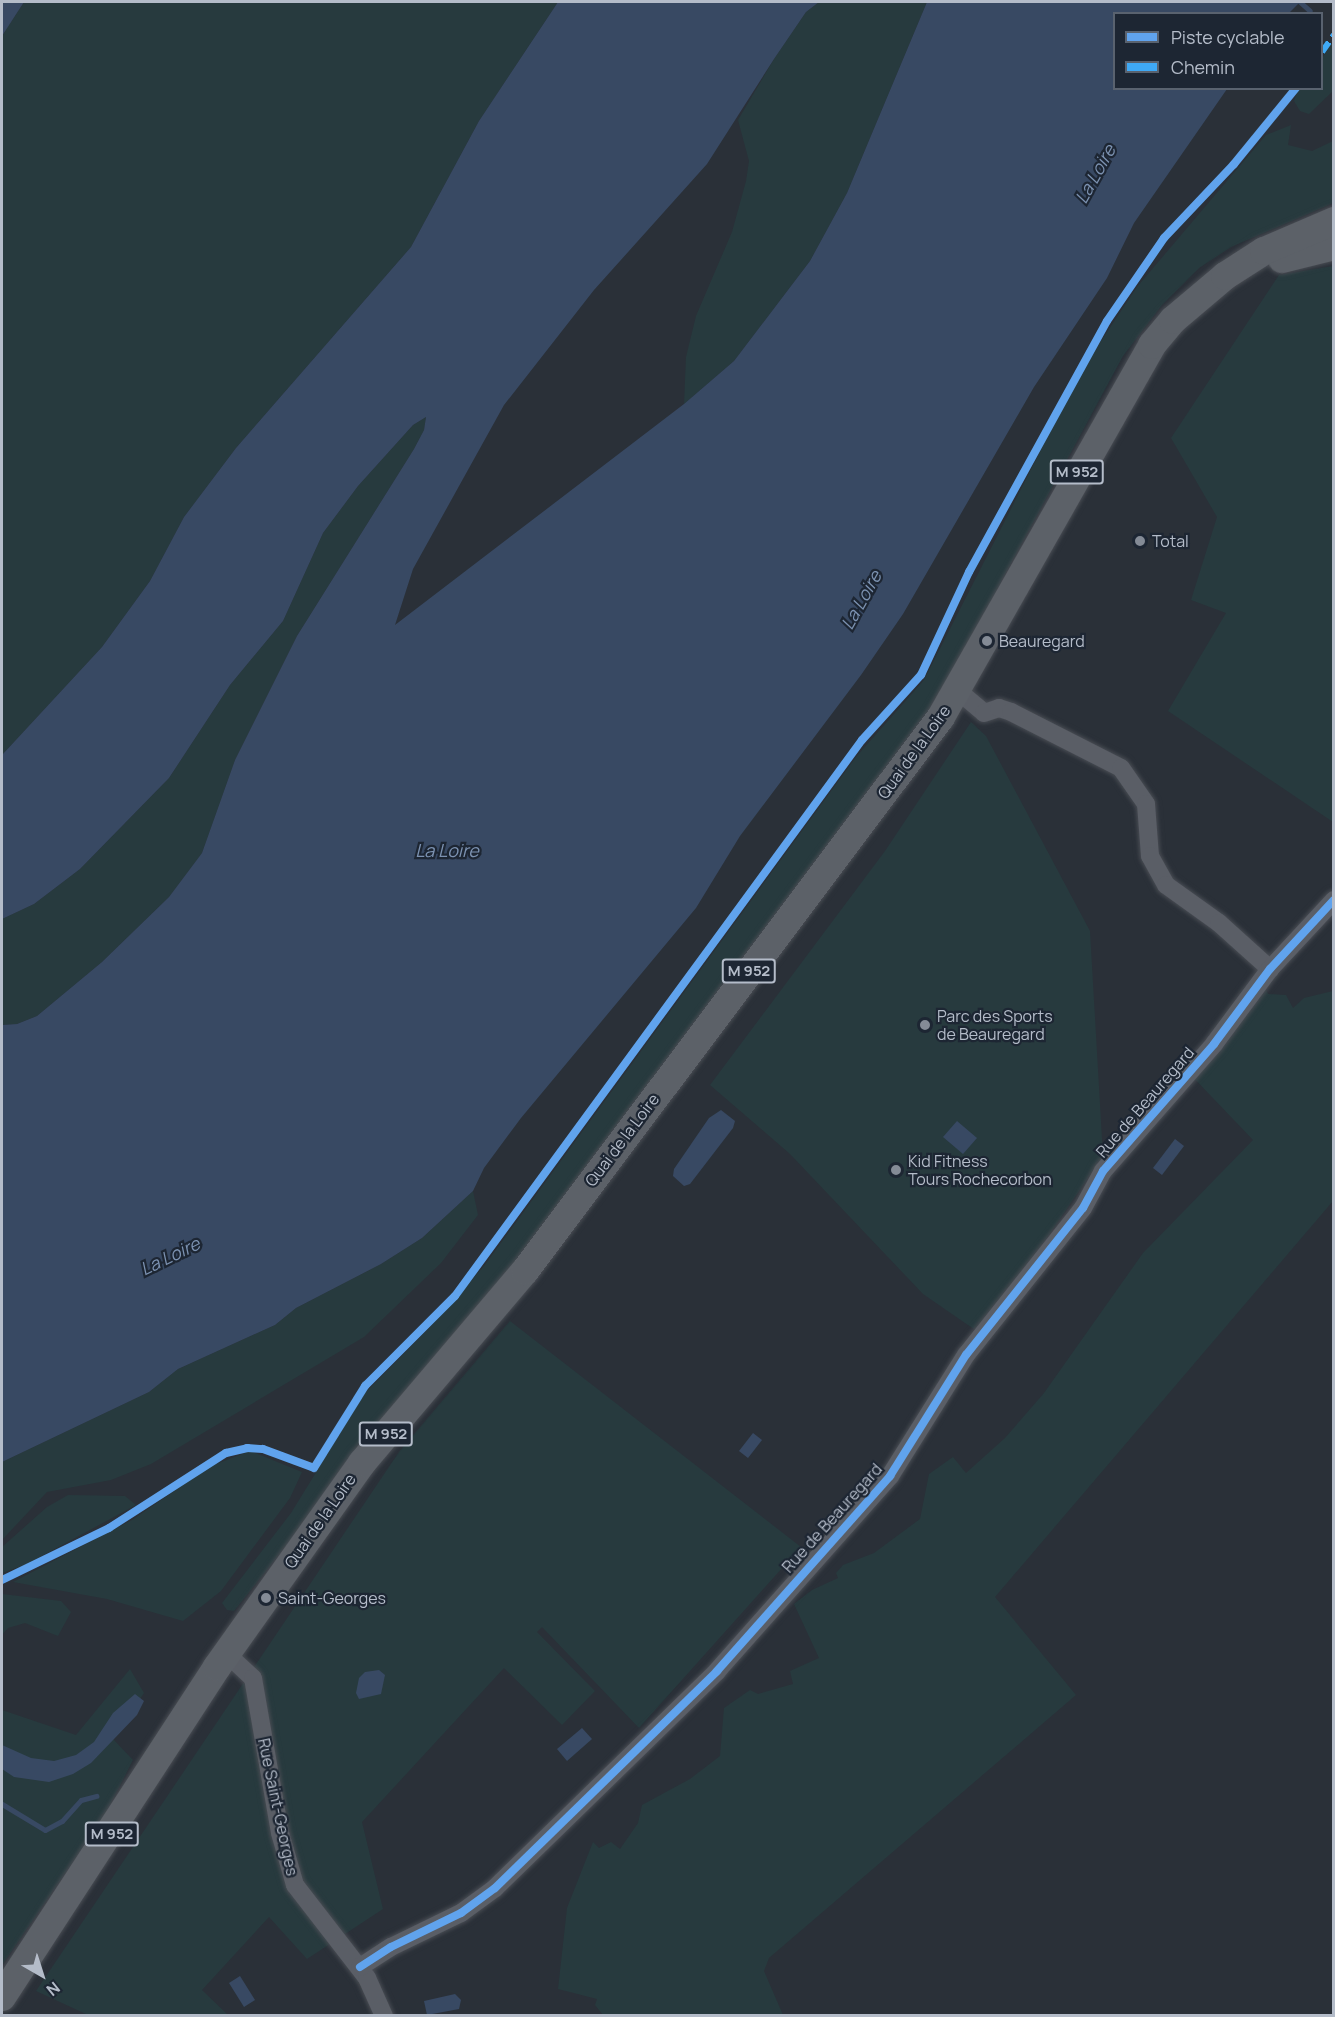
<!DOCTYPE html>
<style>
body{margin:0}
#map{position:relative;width:1335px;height:2017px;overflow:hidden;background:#2a3038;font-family:Manrope,sans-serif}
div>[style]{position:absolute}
.green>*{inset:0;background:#273a3e}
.water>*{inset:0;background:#384963}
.stream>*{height:5px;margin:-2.5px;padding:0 2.5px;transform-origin:2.5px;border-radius:2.5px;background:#384963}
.roads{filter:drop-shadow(0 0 2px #484c53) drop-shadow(0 0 2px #484c53)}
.minor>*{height:18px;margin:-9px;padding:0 9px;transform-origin:9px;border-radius:9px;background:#5a5e66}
.primary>*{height:28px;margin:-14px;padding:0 14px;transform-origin:14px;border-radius:14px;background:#5c6168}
.quiet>*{height:6px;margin-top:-3px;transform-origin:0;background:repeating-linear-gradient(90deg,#3fa9f5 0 12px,transparent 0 18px)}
.cycleway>*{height:8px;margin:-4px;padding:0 4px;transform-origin:4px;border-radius:4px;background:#60a3ed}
.dots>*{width:16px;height:16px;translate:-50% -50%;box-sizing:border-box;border:3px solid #1d2633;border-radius:50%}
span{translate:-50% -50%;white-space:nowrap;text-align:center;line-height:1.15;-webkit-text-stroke:4.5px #1d2633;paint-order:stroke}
.shield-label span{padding:2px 4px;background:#1d2633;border:2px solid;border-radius:4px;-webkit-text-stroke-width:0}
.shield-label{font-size:15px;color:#b4bcc9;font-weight:700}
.poi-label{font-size:16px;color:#b4bcc9}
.left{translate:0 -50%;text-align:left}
.street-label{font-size:16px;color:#b4bcc9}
.water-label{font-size:18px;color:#7c92b1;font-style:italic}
.frame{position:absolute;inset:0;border:3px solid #b4bcc9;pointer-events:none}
.legend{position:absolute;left:1113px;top:12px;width:210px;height:78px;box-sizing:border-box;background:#1d2633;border:2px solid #59626f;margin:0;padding:8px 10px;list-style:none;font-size:18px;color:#b4bcc9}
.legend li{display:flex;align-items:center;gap:12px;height:30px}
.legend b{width:30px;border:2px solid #59626f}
.north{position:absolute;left:12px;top:1945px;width:60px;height:60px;-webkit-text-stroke:4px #1d2633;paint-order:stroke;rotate:141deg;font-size:16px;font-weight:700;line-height:24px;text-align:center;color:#b4bcc9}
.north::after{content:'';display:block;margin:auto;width:21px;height:27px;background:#b4bcc9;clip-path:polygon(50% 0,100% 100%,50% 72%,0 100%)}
</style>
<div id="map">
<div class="green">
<div style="clip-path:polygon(24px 2px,558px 2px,479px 121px,411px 247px,236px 448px,184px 517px,150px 581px,102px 647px,2px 755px,2px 36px)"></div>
<div style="clip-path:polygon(819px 2px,927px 2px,847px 193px,810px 261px,734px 361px,684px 404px,686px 357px,696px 316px,732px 232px,746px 181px,749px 161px,738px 120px,774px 59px,806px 12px)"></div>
<div style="clip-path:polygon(1333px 42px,1333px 91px,1309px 114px,1300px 111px,1294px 101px,1298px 90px,1322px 88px,1322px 58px)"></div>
<div style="clip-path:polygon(1291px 125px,1288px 145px,1312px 151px,1333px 141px,1333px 203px,1231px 247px,1199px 268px,1162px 305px,1123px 356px,932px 710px,500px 1286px,415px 1385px,234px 1611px,227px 1610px,222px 1603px,291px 1513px,365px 1393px,434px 1323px,484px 1266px,856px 757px,924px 680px,1048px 436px,1099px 344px,1137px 287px,1266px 135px)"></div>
<div style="clip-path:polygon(1333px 266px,1334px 266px,1333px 822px,1168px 711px,1226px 613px,1191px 600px,1217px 517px,1171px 438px,1279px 275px)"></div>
<div style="clip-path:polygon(426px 417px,424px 430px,414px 449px,297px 636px,235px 760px,202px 853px,169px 897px,102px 962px,37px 1016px,17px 1024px,2px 1025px,2px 919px,34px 904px,80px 869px,169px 778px,230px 685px,283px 621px,323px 533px,358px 486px,413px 425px)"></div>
<div style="clip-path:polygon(971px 722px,986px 736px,1090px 931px,1103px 1156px,981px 1334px,923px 1294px,790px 1154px,710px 1085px,885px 851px)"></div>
<div style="clip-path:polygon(1261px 979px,1268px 994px,1286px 995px,1293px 1008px,1304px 998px,1333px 991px,1333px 1201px,995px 1597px,1076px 1695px,769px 1958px,764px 1971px,783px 2015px,603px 2015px,595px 2005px,597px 1999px,558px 1989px,567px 1908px,593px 1842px,599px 1848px,611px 1842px,620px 1849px,638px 1823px,642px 1805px,690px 1779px,720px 1756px,724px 1708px,750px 1690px,758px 1694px,793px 1684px,790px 1671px,819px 1658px,794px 1604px,812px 1590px,838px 1578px,836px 1573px,843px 1565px,874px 1553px,920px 1519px,929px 1474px,953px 1457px,966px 1473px,1005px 1438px,1044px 1393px,1143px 1253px,1253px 1140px,1188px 1072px)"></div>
<div style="clip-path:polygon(473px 1191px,478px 1215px,441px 1263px,364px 1337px,151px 1464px,111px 1480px,47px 1492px,2px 1540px,2px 1462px,149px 1392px,178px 1369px,275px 1325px,296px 1308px,381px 1264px,422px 1238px)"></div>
<div style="clip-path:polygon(510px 1321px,801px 1547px,639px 1728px,542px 1627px,537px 1632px,595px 1691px,562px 1725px,504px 1668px,362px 1822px,383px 1909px,307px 1959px,269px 1917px,202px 1990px,228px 2015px,88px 2015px,36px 1991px,399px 1452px)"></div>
<div style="clip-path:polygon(250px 1451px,302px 1472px,290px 1498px,221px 1591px,183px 1621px,107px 1599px,13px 1582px,132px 1520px,211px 1466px)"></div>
<div style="clip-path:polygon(68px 1495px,125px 1496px,136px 1505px,27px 1564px,2px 1573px,2px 1547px,47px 1507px)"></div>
<div style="clip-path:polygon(2px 1594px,61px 1601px,71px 1612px,58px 1636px,25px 1623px,8px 1628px,2px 1635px)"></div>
<div style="clip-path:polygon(130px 1669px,144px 1693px,113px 1739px,133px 1760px,104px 1817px,2px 1965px,2px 1710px,76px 1735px)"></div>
</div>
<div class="water">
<div style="clip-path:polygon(2px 2px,24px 2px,2px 36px)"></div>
<div style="clip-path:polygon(558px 2px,819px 2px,806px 12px,774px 59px,707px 164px,594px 290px,504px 405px,413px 569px,395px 625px,684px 404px,734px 361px,810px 261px,847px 193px,927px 2px,1300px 2px,1289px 13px,1114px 14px,1114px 88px,1227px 89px,1134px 223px,1107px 278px,1034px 387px,903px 614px,861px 675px,740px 836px,696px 908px,521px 1118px,484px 1168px,473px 1191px,422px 1238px,381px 1264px,296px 1308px,275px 1325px,178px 1369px,149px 1392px,2px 1462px,2px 1025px,17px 1024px,37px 1016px,102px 962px,169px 897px,202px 853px,235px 760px,297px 636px,414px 449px,424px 430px,426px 417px,413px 425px,358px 486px,323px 533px,283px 621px,230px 685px,169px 778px,80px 869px,34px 904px,2px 919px,2px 755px,102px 647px,150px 581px,184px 517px,236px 448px,411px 247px,479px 121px)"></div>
<div style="clip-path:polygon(721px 1110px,735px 1121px,733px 1128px,690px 1184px,684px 1186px,673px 1176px,674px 1169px,709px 1118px)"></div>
<div style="clip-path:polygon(957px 1121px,977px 1138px,963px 1154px,943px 1137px)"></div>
<div style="clip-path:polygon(1175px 1139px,1184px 1146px,1162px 1175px,1153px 1168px)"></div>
<div style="clip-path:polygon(753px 1433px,762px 1440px,748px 1458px,739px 1451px)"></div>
<div style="clip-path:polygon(379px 1670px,385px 1675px,381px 1694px,359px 1699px,356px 1693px,359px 1678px,365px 1672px)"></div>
<div style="clip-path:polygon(135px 1694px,144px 1701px,137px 1715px,91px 1763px,73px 1774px,49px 1782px,14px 1777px,2px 1769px,2px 1745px,31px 1758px,54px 1761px,76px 1755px,94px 1742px,113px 1713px)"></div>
<div style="clip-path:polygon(582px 1728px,592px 1739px,567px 1761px,557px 1749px)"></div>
<div style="clip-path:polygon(240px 1976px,255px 2000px,244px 2007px,229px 1983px)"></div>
<div style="clip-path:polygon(455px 1994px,461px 2000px,459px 2009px,427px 2015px,424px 2001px)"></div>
</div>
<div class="stream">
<div style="left:1300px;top:2px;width:13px;rotate:42deg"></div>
<div style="left:2px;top:1804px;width:50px;rotate:31.2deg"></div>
<div style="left:45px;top:1830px;width:19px;rotate:-28deg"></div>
<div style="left:62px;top:1821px;width:28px;rotate:-48deg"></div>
<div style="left:81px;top:1800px;width:16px;rotate:-15deg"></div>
</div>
<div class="roads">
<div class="minor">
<div style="left:957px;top:690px;width:35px;rotate:40deg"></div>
<div style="left:984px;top:713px;width:16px;rotate:-18deg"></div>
<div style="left:999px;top:708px;width:13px;rotate:18deg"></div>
<div style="left:1011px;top:712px;width:123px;rotate:27deg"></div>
<div style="left:1121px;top:768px;width:44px;rotate:55.2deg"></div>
<div style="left:1146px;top:804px;width:52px;rotate:85.6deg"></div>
<div style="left:1150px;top:856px;width:33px;rotate:61deg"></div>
<div style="left:1166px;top:885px;width:65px;rotate:35.6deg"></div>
<div style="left:1219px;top:923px;width:69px;rotate:42deg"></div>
<div style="left:227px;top:1654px;width:35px;rotate:43deg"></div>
<div style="left:253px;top:1678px;width:157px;rotate:80.1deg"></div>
<div style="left:280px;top:1833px;width:54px;rotate:73.9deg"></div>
<div style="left:295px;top:1885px;width:118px;rotate:52.3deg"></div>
<div style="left:367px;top:1978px;width:42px;rotate:65.9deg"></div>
<div style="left:360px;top:1967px;width:37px;rotate:-33deg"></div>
<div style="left:391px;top:1947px;width:78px;rotate:-25.9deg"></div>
<div style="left:461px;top:1913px;width:42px;rotate:-36.3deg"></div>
<div style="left:495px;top:1888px;width:310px;rotate:-44.3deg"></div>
<div style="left:717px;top:1671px;width:261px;rotate:-48.4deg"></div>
<div style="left:890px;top:1476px;width:143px;rotate:-57.9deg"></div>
<div style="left:966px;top:1355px;width:188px;rotate:-51.5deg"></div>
<div style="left:1083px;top:1208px;width:42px;rotate:-61.6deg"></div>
<div style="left:1103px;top:1171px;width:169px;rotate:-48.8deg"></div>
<div style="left:1214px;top:1044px;width:94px;rotate:-53.3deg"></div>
<div style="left:1270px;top:969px;width:94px;rotate:-47.2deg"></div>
</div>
<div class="primary">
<div style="left:1282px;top:259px;width:54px;rotate:-14deg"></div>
<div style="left:2px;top:1997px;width:394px;rotate:-56.9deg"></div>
<div style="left:217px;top:1667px;width:250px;rotate:-54.6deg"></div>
<div style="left:362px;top:1463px;width:252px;rotate:-49.7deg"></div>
<div style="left:525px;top:1271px;width:693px;rotate:-53.1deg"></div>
<div style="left:941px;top:717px;width:428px;rotate:-60.4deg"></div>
<div style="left:1152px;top:345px;width:33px;rotate:-50deg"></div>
<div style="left:1173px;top:320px;width:68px;rotate:-40.2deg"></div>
<div style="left:1225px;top:276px;width:46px;rotate:-32.7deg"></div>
<div style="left:1264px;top:251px;width:76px;rotate:-23.2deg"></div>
</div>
</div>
<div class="quiet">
<div style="left:1322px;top:52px;width:21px;rotate:-55deg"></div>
</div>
<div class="cycleway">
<div style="left:2px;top:1580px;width:119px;rotate:-25.9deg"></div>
<div style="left:109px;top:1528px;width:139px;rotate:-32.7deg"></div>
<div style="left:226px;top:1453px;width:22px;rotate:-13deg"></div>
<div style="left:247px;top:1448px;width:16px;rotate:4deg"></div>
<div style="left:263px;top:1449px;width:54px;rotate:20.4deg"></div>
<div style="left:314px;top:1468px;width:97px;rotate:-58.1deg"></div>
<div style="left:365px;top:1386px;width:127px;rotate:-45deg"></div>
<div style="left:455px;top:1296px;width:689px;rotate:-53.8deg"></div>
<div style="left:862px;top:740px;width:88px;rotate:-47.8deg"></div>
<div style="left:921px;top:675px;width:114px;rotate:-65deg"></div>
<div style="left:969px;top:572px;width:286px;rotate:-61.2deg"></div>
<div style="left:1107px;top:321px;width:101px;rotate:-55.5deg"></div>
<div style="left:1164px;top:238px;width:102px;rotate:-46.6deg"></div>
<div style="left:1234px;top:164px;width:98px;rotate:-50.8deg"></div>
<div style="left:360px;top:1967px;width:37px;rotate:-33deg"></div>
<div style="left:391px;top:1947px;width:78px;rotate:-25.9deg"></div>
<div style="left:461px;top:1913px;width:42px;rotate:-36.3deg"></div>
<div style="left:495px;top:1888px;width:310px;rotate:-44.3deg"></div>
<div style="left:717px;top:1671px;width:261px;rotate:-48.4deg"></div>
<div style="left:890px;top:1476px;width:143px;rotate:-57.9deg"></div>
<div style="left:966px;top:1355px;width:188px;rotate:-51.5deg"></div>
<div style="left:1083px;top:1208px;width:42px;rotate:-61.6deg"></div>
<div style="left:1103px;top:1171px;width:169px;rotate:-48.8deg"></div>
<div style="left:1214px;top:1044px;width:94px;rotate:-53.3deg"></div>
<div style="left:1270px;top:969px;width:94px;rotate:-47.2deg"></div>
</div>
<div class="dots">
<div style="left:1140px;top:541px;background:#848b96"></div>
<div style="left:987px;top:641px;background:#848b96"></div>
<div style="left:925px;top:1025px;background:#848b96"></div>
<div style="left:896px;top:1170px;background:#848b96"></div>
<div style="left:266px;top:1598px;background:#848b96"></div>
</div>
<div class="shield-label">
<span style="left:1077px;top:472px">M 952</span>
<span style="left:749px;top:971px">M 952</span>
<span style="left:386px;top:1434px">M 952</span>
<span style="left:112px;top:1834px">M 952</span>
</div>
<div class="poi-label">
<span class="left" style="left:1152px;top:541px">Total</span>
<span class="left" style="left:999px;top:641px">Beauregard</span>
<span class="left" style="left:937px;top:1025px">Parc des Sports<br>de Beauregard</span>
<span class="left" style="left:908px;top:1170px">Kid Fitness<br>Tours Rochecorbon</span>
<span class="left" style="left:278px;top:1598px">Saint-Georges</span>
</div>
<div class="street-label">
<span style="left:914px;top:752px;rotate:-54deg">Quai de la Loire</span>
<span style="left:1145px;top:1102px;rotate:-49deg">Rue de Beauregard</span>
<span style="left:622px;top:1140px;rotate:-53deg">Quai de la Loire</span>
<span style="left:832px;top:1518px;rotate:-48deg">Rue de Beauregard</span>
<span style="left:320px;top:1521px;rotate:-55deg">Quai de la Loire</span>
<span style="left:278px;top:1807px;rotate:78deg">Rue Saint-Georges</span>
</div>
<div class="water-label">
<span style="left:1095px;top:174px;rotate:-61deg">La Loire</span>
<span style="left:861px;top:600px;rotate:-61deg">La Loire</span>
<span style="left:447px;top:850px">La Loire</span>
<span style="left:170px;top:1256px;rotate:-26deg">La Loire</span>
</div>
<div class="frame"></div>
<ul class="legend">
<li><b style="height:8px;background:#60a3ed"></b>Piste cyclable</li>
<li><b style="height:8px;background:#3fa9f5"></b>Chemin</li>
</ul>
<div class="north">N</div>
</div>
